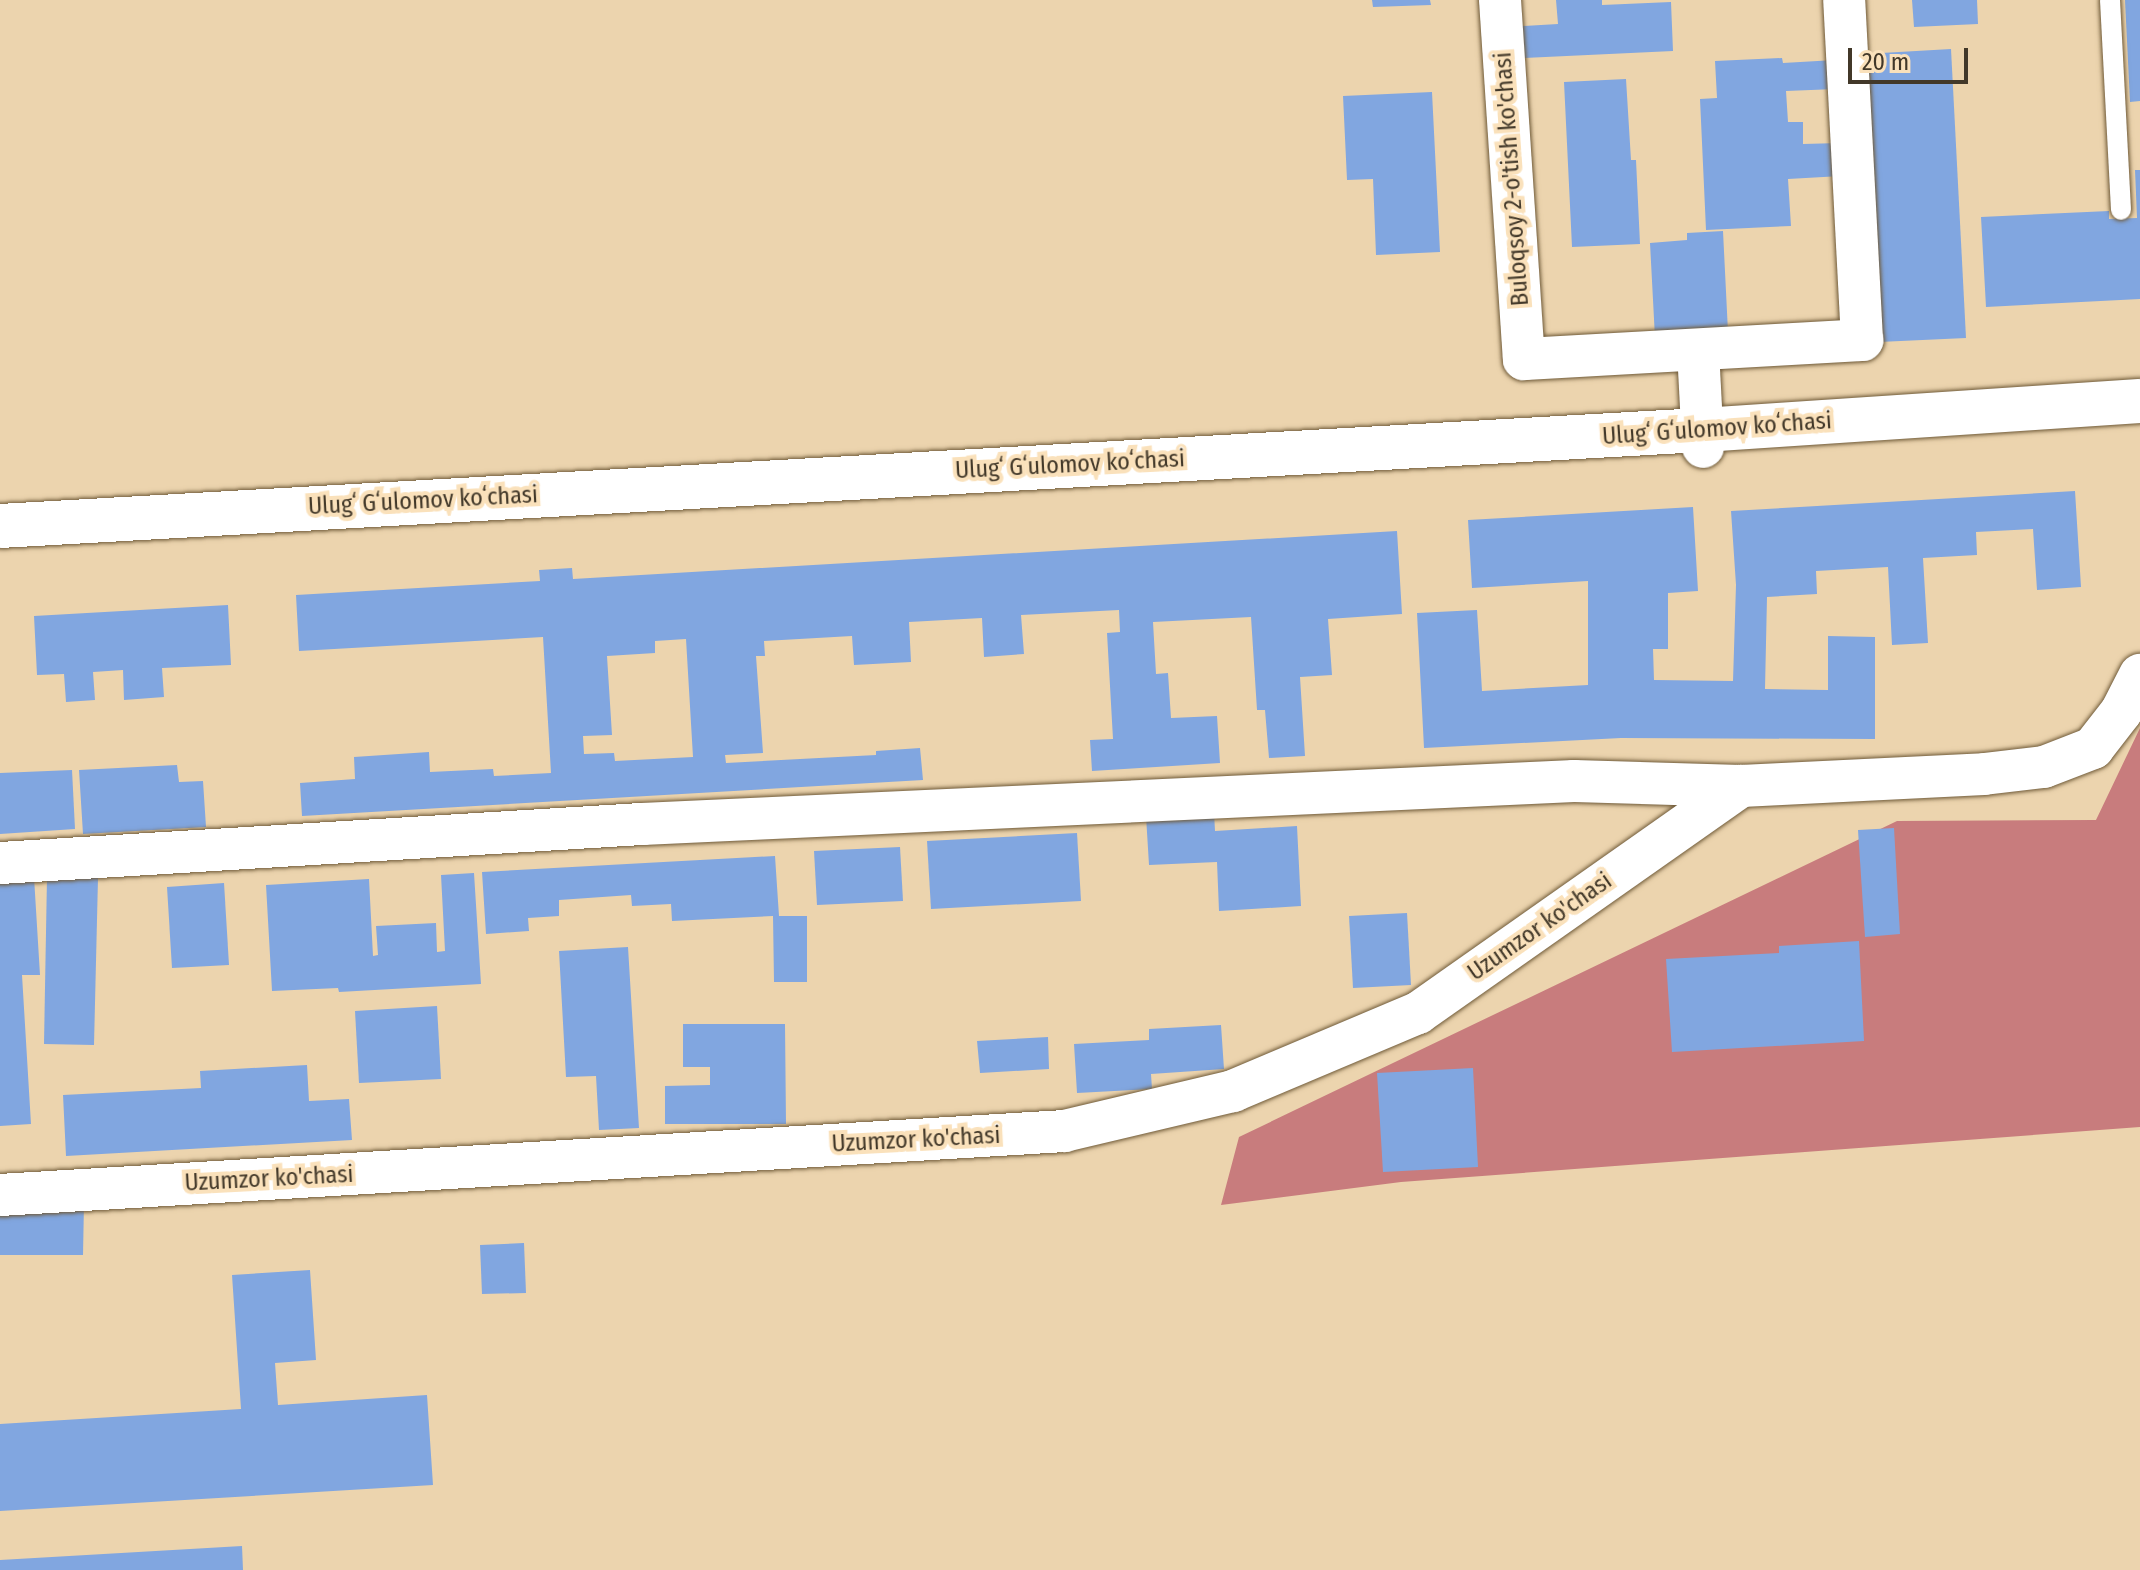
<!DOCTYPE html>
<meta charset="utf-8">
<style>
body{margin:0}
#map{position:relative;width:2140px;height:1570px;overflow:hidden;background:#ecd4ae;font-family:"Fira Sans Condensed",sans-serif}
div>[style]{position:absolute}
.forest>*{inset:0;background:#c87c7d}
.building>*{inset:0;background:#81a6e0}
.roads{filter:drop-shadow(0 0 2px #6f5a38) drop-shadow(0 0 2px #6f5a38)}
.service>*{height:20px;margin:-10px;padding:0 10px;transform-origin:10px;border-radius:10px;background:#fff}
.minor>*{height:42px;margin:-21px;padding:0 21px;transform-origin:21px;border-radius:21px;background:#fff}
.secondary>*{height:44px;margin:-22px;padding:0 22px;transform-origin:22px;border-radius:22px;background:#fff}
span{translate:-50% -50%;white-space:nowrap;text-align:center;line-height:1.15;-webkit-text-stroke:8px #fae1bb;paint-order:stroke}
.street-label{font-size:24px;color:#423829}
.scale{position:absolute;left:1848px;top:48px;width:120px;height:36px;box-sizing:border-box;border:4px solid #423829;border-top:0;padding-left:10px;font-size:24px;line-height:28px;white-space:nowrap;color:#423829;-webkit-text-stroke:6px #fae1bb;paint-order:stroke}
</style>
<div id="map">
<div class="forest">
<div style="clip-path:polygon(2140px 728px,2140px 1127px,1401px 1182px,1221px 1205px,1239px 1137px,1897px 821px,2096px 820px)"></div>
</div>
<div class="building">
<div style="clip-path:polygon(1372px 0,1430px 0,1431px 5px,1373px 7px)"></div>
<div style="clip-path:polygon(1556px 0,1602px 0,1602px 5px,1671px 2px,1673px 51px,1524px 58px,1522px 26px,1558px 24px)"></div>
<div style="clip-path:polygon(1912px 0,1977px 0,1978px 24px,1914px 27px)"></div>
<div style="clip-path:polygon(2125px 0,2140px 0,2140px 101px,2130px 102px)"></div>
<div style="clip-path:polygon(1951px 49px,1966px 338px,1879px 342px,1864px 54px)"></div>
<div style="clip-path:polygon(1782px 58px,1783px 63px,1835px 60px,1836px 89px,1786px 91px,1788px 122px,1803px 122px,1803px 144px,1840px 143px,1841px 176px,1788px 179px,1791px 226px,1706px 230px,1700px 99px,1717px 98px,1715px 61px)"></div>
<div style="clip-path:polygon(1626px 79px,1631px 160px,1636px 160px,1640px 244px,1572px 247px,1564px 82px)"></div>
<div style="clip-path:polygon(1432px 92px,1440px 252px,1376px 255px,1373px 179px,1347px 180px,1343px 96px)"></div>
<div style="clip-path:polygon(2135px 170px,2140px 170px,2140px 299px,1986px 307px,1981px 217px,2109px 211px,2109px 219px,2137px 218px)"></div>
<div style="clip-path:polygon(1723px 231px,1728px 332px,1655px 338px,1650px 243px,1687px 240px,1687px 233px)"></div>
<div style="clip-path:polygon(2075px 491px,2081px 587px,2037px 590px,2033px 529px,1976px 532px,1977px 555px,1923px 558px,1928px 643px,1892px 645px,1888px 567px,1816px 571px,1817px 594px,1767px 597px,1765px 689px,1828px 690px,1828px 636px,1875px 637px,1875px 739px,1621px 738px,1424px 748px,1417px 613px,1477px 610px,1482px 691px,1588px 685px,1588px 581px,1472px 588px,1468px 520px,1693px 507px,1698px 591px,1668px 593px,1668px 649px,1653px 649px,1654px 680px,1733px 681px,1736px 585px,1731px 511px)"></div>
<div style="clip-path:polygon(evenodd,1397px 531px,1402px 614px,1328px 619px,1332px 675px,1300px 677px,1305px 756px,1269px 758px,1265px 710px,1257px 710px,1251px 617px,1153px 622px,1156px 674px,1168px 673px,1171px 718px,1217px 716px,1220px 763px,1092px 771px,1090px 740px,1113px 739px,1107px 633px,1120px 632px,1119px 610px,1021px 615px,1024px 654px,984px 657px,982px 618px,909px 622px,911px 662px,854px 665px,852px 636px,764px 641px,765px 656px,756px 656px,763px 753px,725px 755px,726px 763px,876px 755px,876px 751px,920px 748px,923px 780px,302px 816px,300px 783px,355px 779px,354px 757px,429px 752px,430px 772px,493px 769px,494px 776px,551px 773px,543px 637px,299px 651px,296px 595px,540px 581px,539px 570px,572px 568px,573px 579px,1397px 531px,686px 639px,693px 757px,615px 761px,614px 753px,584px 754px,583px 736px,612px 735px,607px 656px,655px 653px,655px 641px,686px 639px)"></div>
<div style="clip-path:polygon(228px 605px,231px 665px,162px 668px,164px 697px,124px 700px,123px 670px,93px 672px,95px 700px,66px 702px,64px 674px,37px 675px,34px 616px)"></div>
<div style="clip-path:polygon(177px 765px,179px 782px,203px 781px,206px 827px,83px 834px,79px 770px)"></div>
<div style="clip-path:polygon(72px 770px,75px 829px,0 834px,0 773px)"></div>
<div style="clip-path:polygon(1214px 812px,1215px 831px,1297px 826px,1301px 906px,1219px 911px,1217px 862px,1149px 865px,1146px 816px)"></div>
<div style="clip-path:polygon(1894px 828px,1900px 934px,1865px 937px,1858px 830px)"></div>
<div style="clip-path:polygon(1077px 833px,1081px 901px,931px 909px,927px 841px)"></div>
<div style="clip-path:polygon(900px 847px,903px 901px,817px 905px,814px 851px)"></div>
<div style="clip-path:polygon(775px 856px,779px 916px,807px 916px,807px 982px,774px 982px,773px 916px,672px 921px,671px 904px,632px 906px,631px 895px,559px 900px,559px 916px,528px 918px,529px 931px,486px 934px,482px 872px)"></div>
<div style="clip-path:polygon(474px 873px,481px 984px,339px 992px,338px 988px,272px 991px,266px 885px,369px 879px,373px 956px,378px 955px,376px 926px,436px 923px,437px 952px,445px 951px,441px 875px)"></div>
<div style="clip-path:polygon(34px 877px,40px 975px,22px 975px,31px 1124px,0 1126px,0 879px)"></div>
<div style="clip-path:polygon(47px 877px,98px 878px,94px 1045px,44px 1044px)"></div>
<div style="clip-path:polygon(224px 883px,229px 965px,172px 968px,167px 887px)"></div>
<div style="clip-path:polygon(1407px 913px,1411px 985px,1353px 988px,1349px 916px)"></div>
<div style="clip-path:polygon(1859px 941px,1864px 1041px,1672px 1052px,1666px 959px,1779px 953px,1779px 946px)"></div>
<div style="clip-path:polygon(628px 947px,639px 1128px,599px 1130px,596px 1076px,566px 1077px,559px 951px)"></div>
<div style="clip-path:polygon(437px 1006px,441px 1079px,359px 1083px,355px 1011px)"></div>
<div style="clip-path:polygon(683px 1024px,785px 1024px,786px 1124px,665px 1124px,665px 1086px,710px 1085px,710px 1067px,683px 1067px)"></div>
<div style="clip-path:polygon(1221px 1025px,1224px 1069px,1151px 1074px,1152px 1089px,1077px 1093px,1074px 1044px,1149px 1040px,1149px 1029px)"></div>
<div style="clip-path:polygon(1048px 1037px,1049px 1069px,980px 1073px,977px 1041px)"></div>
<div style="clip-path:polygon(307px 1065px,309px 1101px,349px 1099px,352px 1140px,66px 1156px,63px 1095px,201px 1088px,200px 1071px)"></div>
<div style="clip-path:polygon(1473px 1068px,1478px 1167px,1383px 1172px,1377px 1073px)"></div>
<div style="clip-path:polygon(0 1202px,84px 1203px,83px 1255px,0 1255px)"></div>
<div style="clip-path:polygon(524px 1243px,526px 1293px,482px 1294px,480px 1245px)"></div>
<div style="clip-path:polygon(310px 1270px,316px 1360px,275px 1363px,278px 1405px,427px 1395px,433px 1485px,0 1511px,0 1424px,241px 1409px,232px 1275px)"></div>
<div style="clip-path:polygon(242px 1546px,243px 1570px,0 1570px,0 1560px)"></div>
</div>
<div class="roads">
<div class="service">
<div style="left:2110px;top:0;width:210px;rotate:87deg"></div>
</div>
<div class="minor">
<div style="left:1500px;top:0;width:360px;rotate:86.2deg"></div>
<div style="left:1524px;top:359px;width:339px;rotate:-3.2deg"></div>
<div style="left:1862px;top:340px;width:340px;rotate:-93deg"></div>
<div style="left:1698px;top:350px;width:97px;rotate:87deg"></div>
<div style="left:0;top:863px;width:643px;rotate:-3.48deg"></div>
<div style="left:642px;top:824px;width:933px;rotate:-2.64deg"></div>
<div style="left:1574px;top:781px;width:167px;rotate:1.7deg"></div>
<div style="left:1741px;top:786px;width:243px;rotate:-2.8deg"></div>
<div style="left:1984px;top:774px;width:60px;rotate:-6.7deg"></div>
<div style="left:2044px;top:767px;width:53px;rotate:-21.2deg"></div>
<div style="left:2093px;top:748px;width:46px;rotate:-52.1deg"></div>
<div style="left:2121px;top:712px;width:42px;rotate:-62.8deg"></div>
<div style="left:0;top:1195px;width:1066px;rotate:-3.44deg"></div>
<div style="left:1064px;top:1131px;width:174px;rotate:-13.3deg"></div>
<div style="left:1233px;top:1091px;width:201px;rotate:-22.9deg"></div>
<div style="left:1418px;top:1013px;width:395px;rotate:-35.1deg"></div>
</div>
<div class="secondary">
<div style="left:0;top:526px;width:1705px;rotate:-3.23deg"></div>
<div style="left:1702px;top:430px;width:439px;rotate:-3.8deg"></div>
</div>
</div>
<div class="street-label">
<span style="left:1512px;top:179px;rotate:-94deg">Buloqsoy 2-o'tish ko'chasi</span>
<span style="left:1717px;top:429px;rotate:-4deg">Ulugʻ Gʻulomov koʻchasi</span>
<span style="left:1070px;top:465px;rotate:-3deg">Ulugʻ Gʻulomov koʻchasi</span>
<span style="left:423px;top:501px;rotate:-3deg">Ulugʻ Gʻulomov koʻchasi</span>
<span style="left:1540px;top:927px;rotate:-35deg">Uzumzor ko'chasi</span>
<span style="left:916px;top:1140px;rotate:-3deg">Uzumzor ko'chasi</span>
<span style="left:269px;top:1179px;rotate:-3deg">Uzumzor ko'chasi</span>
</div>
<div class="scale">20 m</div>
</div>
